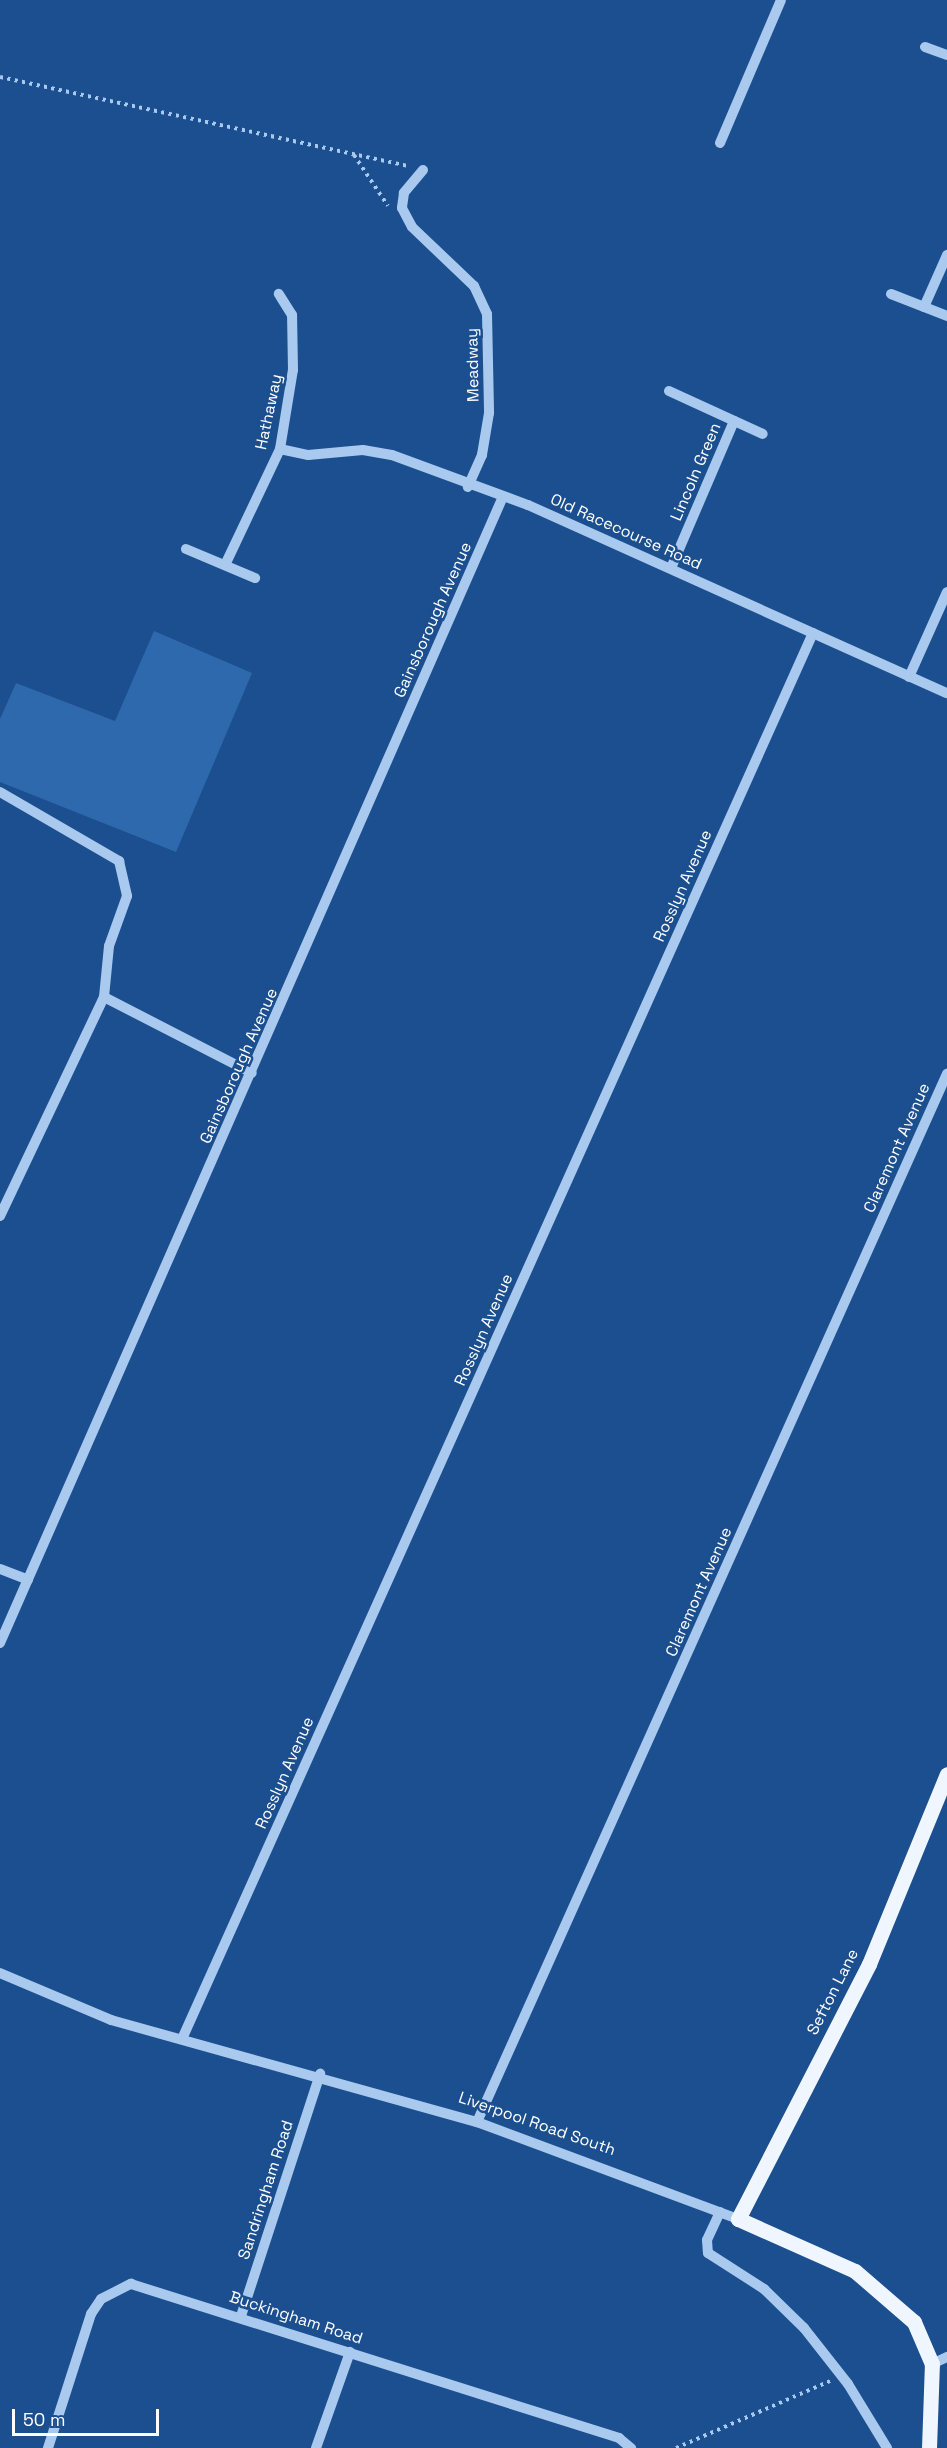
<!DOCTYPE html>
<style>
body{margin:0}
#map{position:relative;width:947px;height:2448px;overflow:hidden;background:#1b4f8f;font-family:"Space Grotesk",sans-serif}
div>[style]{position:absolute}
.green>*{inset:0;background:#2e69ad}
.path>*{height:4px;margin-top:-2px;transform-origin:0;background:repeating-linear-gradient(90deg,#a9c9ee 0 3px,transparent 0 7.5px)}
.minor>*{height:10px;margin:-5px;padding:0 5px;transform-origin:5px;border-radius:5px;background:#a9c9ee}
.major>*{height:15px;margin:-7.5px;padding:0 7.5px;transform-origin:7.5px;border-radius:7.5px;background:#f0f6ff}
span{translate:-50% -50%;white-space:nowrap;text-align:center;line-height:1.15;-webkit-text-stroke:5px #1b4f8f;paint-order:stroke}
.street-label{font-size:16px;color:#fff}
.scale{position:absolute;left:12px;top:2409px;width:147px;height:27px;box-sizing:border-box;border:3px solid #fff;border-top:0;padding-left:8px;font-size:18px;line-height:21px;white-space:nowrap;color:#fff;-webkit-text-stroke:4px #1b4f8f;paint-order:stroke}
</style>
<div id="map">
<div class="green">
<div style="clip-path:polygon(154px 631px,252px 673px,176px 852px,0 782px,0 719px,16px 683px,115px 721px)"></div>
</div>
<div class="path">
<div style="left:0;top:77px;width:417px;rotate:12.3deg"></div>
<div style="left:354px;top:155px;width:61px;rotate:56.3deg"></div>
<div style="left:676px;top:2448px;width:168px;rotate:-23.5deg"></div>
</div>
<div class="minor">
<div style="left:925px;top:47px;width:23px;rotate:20deg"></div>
<div style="left:720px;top:143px;width:155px;rotate:-66.9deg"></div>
<div style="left:423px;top:170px;width:30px;rotate:130deg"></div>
<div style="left:404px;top:193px;width:15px;rotate:98deg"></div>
<div style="left:402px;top:208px;width:21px;rotate:62deg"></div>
<div style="left:412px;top:227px;width:86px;rotate:43.6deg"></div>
<div style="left:474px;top:286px;width:31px;rotate:65deg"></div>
<div style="left:487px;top:314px;width:99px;rotate:88.8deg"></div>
<div style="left:489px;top:413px;width:43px;rotate:99.5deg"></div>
<div style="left:482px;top:455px;width:35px;rotate:114deg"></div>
<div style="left:891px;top:294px;width:60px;rotate:21.4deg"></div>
<div style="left:924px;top:307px;width:57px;rotate:-66.1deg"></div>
<div style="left:669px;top:391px;width:103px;rotate:24.6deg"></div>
<div style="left:280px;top:449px;width:29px;rotate:12deg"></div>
<div style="left:308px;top:455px;width:55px;rotate:-5.2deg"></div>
<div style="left:363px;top:450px;width:29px;rotate:10deg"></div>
<div style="left:392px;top:455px;width:145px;rotate:20.2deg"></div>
<div style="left:528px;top:505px;width:459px;rotate:24.2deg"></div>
<div style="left:186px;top:549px;width:75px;rotate:22.8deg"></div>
<div style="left:225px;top:565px;width:128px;rotate:-64.6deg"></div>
<div style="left:280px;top:449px;width:80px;rotate:-80.7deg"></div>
<div style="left:293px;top:370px;width:55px;rotate:-91deg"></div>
<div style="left:292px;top:315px;width:25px;rotate:-122deg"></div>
<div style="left:671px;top:568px;width:160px;rotate:-66.8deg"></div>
<div style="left:909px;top:677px;width:93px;rotate:-65.9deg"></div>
<div style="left:0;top:792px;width:138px;rotate:30.1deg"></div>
<div style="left:119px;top:861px;width:36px;rotate:77deg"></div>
<div style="left:127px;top:896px;width:53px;rotate:109.8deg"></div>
<div style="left:109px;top:946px;width:51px;rotate:95.6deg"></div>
<div style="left:104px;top:997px;width:166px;rotate:27.2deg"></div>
<div style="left:0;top:1216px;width:242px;rotate:-64.6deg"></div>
<div style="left:0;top:1569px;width:30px;rotate:21deg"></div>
<div style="left:0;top:1643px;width:1249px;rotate:-66.31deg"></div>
<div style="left:0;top:1973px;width:121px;rotate:22.9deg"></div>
<div style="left:111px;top:2020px;width:380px;rotate:15.6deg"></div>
<div style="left:477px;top:2122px;width:278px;rotate:20.4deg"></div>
<div style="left:182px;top:2039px;width:1541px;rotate:-65.83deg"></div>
<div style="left:477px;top:2122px;width:1149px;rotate:-65.85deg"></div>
<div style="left:720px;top:2212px;width:31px;rotate:115deg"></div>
<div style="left:707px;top:2240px;width:13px;rotate:86deg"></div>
<div style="left:708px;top:2253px;width:67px;rotate:32.7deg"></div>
<div style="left:764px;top:2289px;width:56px;rotate:44.3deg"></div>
<div style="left:804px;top:2328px;width:71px;rotate:51.8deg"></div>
<div style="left:848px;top:2384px;width:75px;rotate:58.6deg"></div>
<div style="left:241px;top:2316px;width:255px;rotate:-71.9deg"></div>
<div style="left:932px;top:2364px;width:17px;rotate:-25deg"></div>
<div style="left:48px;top:2448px;width:141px;rotate:-72.2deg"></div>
<div style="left:91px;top:2314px;width:18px;rotate:-56deg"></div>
<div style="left:101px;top:2299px;width:34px;rotate:-27deg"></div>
<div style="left:131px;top:2284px;width:512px;rotate:17.51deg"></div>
<div style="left:619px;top:2438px;width:16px;rotate:40deg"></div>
<div style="left:316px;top:2448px;width:102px;rotate:-70.5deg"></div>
</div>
<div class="major">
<div style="left:929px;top:2448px;width:84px;rotate:-88deg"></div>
<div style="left:932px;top:2364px;width:46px;rotate:-113.2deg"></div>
<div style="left:914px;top:2322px;width:78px;rotate:-139.2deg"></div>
<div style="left:855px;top:2271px;width:128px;rotate:-156deg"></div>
<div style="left:738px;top:2219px;width:287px;rotate:-62.8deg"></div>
<div style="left:869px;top:1964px;width:205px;rotate:-67.7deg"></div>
</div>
<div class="street-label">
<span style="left:473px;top:365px;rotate:-91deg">Meadway</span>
<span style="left:269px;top:412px;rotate:-78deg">Hathaway</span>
<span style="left:696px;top:472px;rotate:-67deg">Lincoln Green</span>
<span style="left:626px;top:532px;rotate:24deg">Old Racecourse Road</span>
<span style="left:433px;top:620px;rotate:-66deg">Gainsborough Avenue</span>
<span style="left:683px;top:886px;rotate:-66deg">Rosslyn Avenue</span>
<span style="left:239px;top:1066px;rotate:-66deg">Gainsborough Avenue</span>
<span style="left:897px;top:1148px;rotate:-66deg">Claremont Avenue</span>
<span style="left:484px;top:1330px;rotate:-66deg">Rosslyn Avenue</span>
<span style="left:699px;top:1592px;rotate:-66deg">Claremont Avenue</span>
<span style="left:285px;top:1773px;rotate:-66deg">Rosslyn Avenue</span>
<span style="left:833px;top:1992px;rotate:-63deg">Sefton Lane</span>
<span style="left:537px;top:2124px;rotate:19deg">Liverpool Road South</span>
<span style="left:266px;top:2190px;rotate:-72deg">Sandringham Road</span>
<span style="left:296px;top:2318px;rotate:18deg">Buckingham Road</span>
</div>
<div class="scale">50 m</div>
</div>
